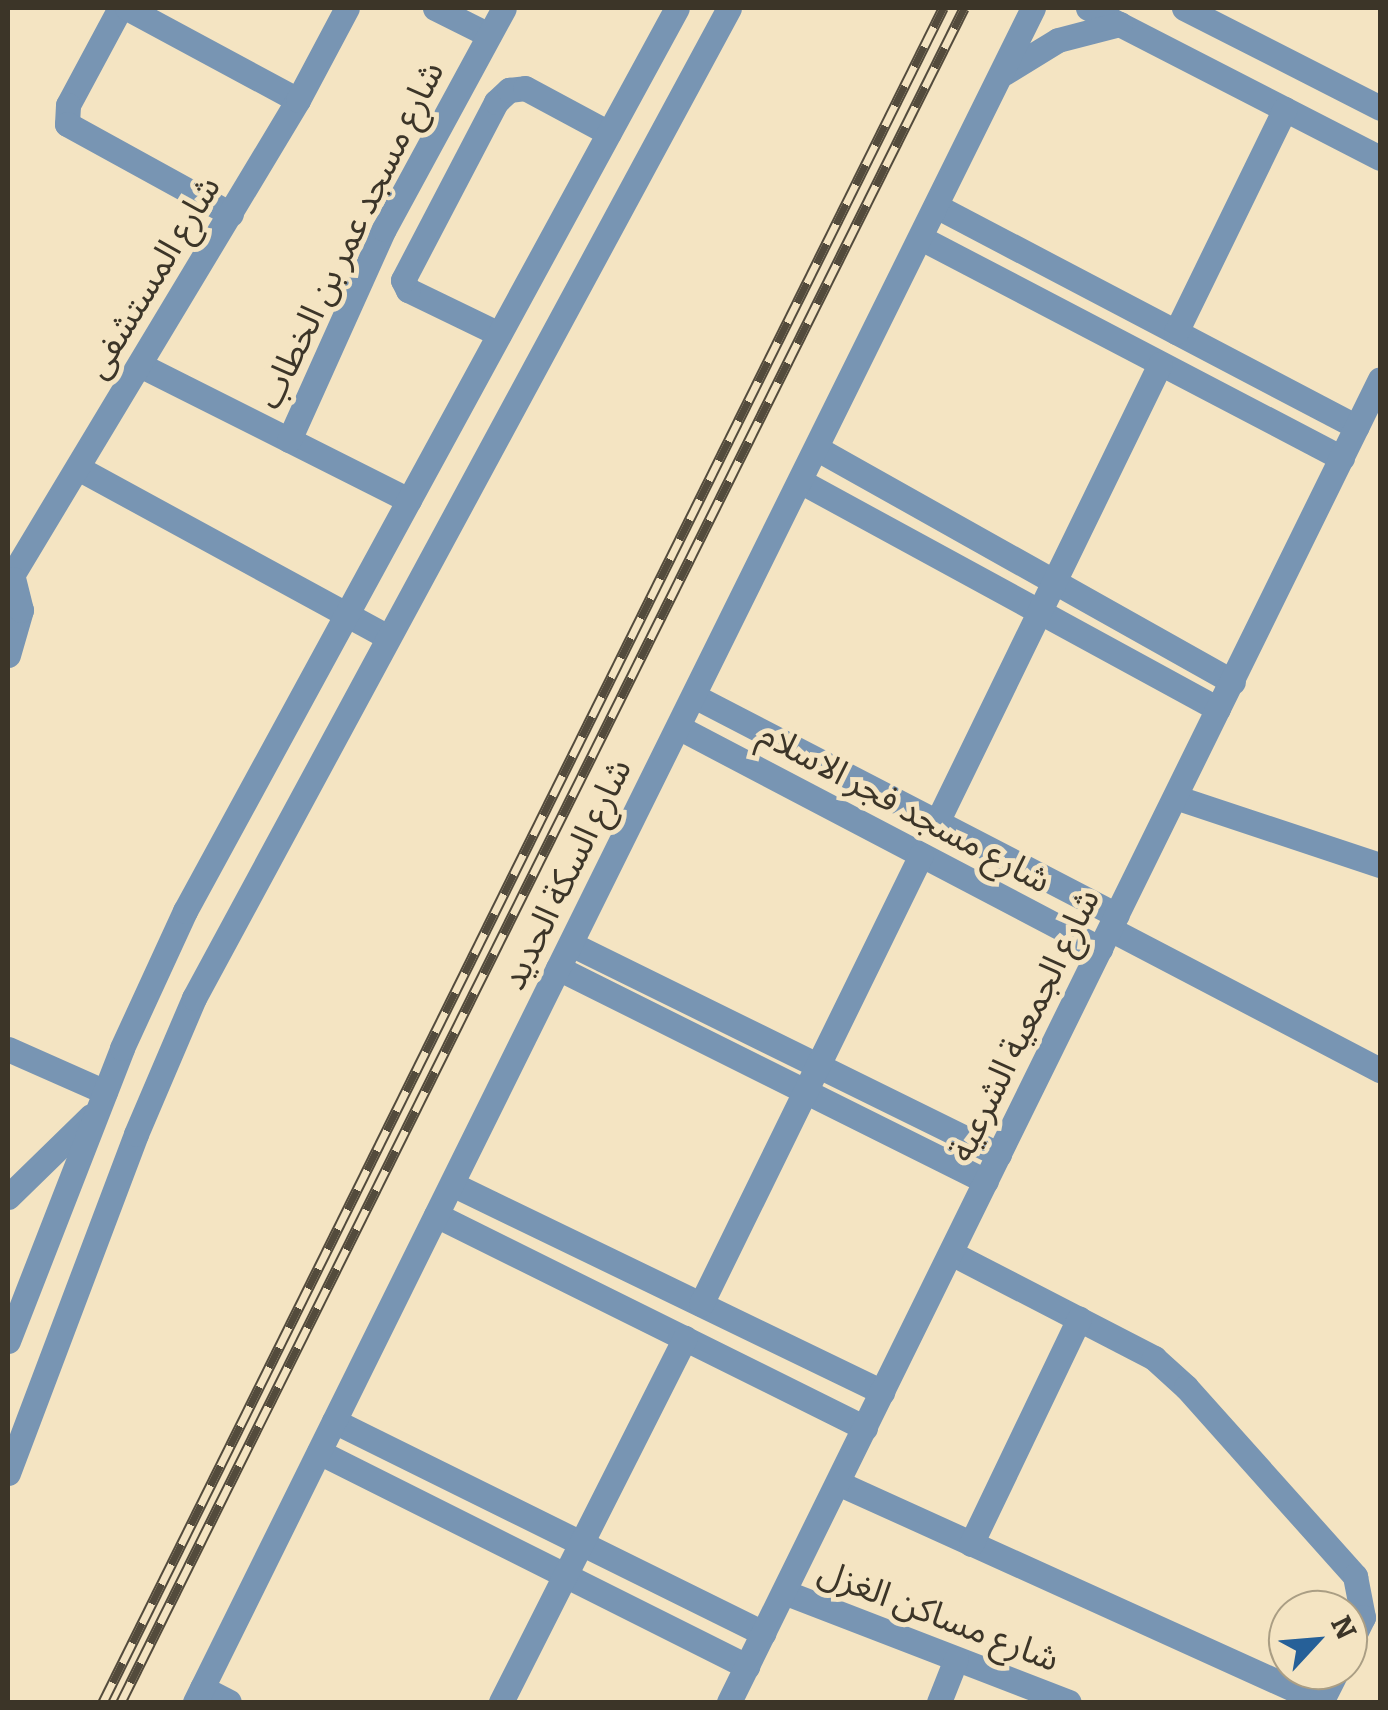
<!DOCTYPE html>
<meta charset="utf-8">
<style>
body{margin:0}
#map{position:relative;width:1388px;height:1710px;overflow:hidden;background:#f4e4c2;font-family:Bitter,"Noto Sans Arabic",serif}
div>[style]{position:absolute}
.minor>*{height:25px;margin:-12.5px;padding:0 12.5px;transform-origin:12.5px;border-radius:12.5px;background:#7895b3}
.rail>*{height:11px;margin-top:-5.5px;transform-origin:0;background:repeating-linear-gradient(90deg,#f4e4c2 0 22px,#534b3c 0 44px);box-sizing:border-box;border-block:2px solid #534b3c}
span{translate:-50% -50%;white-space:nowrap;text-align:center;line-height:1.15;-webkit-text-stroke:10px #f4e4c2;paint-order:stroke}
.street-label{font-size:35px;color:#3c3528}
.frame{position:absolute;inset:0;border:10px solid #3c3528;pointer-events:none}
.north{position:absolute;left:1268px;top:1590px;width:100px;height:100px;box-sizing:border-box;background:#f4e4c2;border:2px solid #aa9e84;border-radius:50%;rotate:64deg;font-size:28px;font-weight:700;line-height:40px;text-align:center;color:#3c3528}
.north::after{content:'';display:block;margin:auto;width:35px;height:45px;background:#266098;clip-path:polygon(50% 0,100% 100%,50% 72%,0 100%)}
</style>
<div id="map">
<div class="minor">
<div style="left:120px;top:8px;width:110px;rotate:118.2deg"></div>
<div style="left:68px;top:105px;width:19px;rotate:93deg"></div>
<div style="left:67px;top:124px;width:187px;rotate:28.8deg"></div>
<div style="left:127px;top:8px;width:194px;rotate:28.3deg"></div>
<div style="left:435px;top:8px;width:60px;rotate:26.6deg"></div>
<div style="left:1088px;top:8px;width:328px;rotate:27.2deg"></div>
<div style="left:1184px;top:8px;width:220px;rotate:27deg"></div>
<div style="left:1004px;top:73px;width:63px;rotate:-31.4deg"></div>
<div style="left:1058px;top:40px;width:64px;rotate:-14.5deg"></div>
<div style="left:936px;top:206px;width:475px;rotate:27.7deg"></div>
<div style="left:921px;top:238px;width:475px;rotate:27.6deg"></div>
<div style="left:1176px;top:332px;width:248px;rotate:-64deg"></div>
<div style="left:499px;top:334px;width:101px;rotate:-154.2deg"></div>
<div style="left:408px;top:290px;width:11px;rotate:-117deg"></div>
<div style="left:403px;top:280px;width:201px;rotate:-62.4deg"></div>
<div style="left:496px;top:102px;width:18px;rotate:-43deg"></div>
<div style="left:509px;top:90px;width:16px;rotate:-7deg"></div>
<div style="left:525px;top:88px;width:95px;rotate:28.2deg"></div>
<div style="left:140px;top:365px;width:301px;rotate:26.7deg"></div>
<div style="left:289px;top:440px;width:231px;rotate:-65.8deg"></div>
<div style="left:384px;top:229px;width:251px;rotate:-61.5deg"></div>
<div style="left:816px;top:448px;width:478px;rotate:29.3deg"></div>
<div style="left:78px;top:468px;width:353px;rotate:28.6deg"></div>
<div style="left:800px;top:481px;width:476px;rotate:28.6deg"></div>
<div style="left:8px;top:582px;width:563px;rotate:-58.97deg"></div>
<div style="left:298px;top:100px;width:104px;rotate:-62deg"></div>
<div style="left:8px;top:655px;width:47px;rotate:-73.9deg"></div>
<div style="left:21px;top:610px;width:32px;rotate:-104deg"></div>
<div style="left:694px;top:696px;width:476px;rotate:27.4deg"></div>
<div style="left:678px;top:727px;width:477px;rotate:27.7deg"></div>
<div style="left:1175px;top:797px;width:216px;rotate:18.4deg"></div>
<div style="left:937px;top:822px;width:509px;rotate:-64.04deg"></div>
<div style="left:1110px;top:929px;width:305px;rotate:27.6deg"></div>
<div style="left:571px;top:944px;width:477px;rotate:26.2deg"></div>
<div style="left:558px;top:968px;width:478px;rotate:26.5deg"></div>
<div style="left:8px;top:1049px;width:106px;rotate:23.9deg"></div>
<div style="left:452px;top:1184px;width:478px;rotate:25.8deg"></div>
<div style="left:8px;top:1197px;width:116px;rotate:-44.3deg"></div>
<div style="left:436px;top:1215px;width:479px;rotate:26.4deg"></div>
<div style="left:951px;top:1253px;width:229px;rotate:27.3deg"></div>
<div style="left:1154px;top:1358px;width:43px;rotate:42.2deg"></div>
<div style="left:1186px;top:1387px;width:254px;rotate:48.2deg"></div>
<div style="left:1355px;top:1576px;width:42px;rotate:79deg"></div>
<div style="left:1363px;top:1617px;width:34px;rotate:116deg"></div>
<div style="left:701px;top:1304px;width:500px;rotate:-63.9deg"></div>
<div style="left:8px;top:1341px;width:314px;rotate:-68.7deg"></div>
<div style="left:122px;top:1048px;width:151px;rotate:-65.3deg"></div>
<div style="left:185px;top:911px;width:1028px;rotate:-61.42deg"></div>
<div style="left:334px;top:1421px;width:479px;rotate:26.3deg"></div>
<div style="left:319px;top:1452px;width:479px;rotate:26.6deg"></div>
<div style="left:8px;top:1473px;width:362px;rotate:-69.3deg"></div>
<div style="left:136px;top:1134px;width:148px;rotate:-66.9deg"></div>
<div style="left:194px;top:998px;width:1125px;rotate:-61.61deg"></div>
<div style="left:838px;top:1483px;width:531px;rotate:24.35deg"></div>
<div style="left:971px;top:1544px;width:250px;rotate:-64.4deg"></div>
<div style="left:784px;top:1592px;width:305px;rotate:21.1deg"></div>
<div style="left:202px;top:1688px;width:30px;rotate:27deg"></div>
<div style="left:195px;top:1702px;width:1890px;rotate:-63.68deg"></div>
<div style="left:501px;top:1702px;width:408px;rotate:-63.2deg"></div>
<div style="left:729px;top:1702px;width:1474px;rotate:-63.8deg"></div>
<div style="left:939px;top:1702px;width:46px;rotate:-68.4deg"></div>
<div style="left:1321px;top:1702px;width:36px;rotate:-63deg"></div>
</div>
<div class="rail">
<div style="left:103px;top:1702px;width:1891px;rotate:-63.62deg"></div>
<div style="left:121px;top:1702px;width:1892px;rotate:-63.54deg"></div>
</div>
<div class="street-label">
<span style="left:350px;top:235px;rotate:-64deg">شارع مسجد عمر بن الخطاب</span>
<span style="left:152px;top:277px;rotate:-59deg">شارع المستشفى</span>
<span style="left:905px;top:807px;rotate:28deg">شارع مسجد فجر الاسلام</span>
<span style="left:566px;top:874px;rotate:-64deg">شارع السكة الحديد</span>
<span style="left:1024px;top:1025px;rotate:-64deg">شارع الجمعية الشرعية</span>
<span style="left:939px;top:1615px;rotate:21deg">شارع مساكن الغزل</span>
</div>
<div class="frame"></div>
<div class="north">N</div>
</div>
